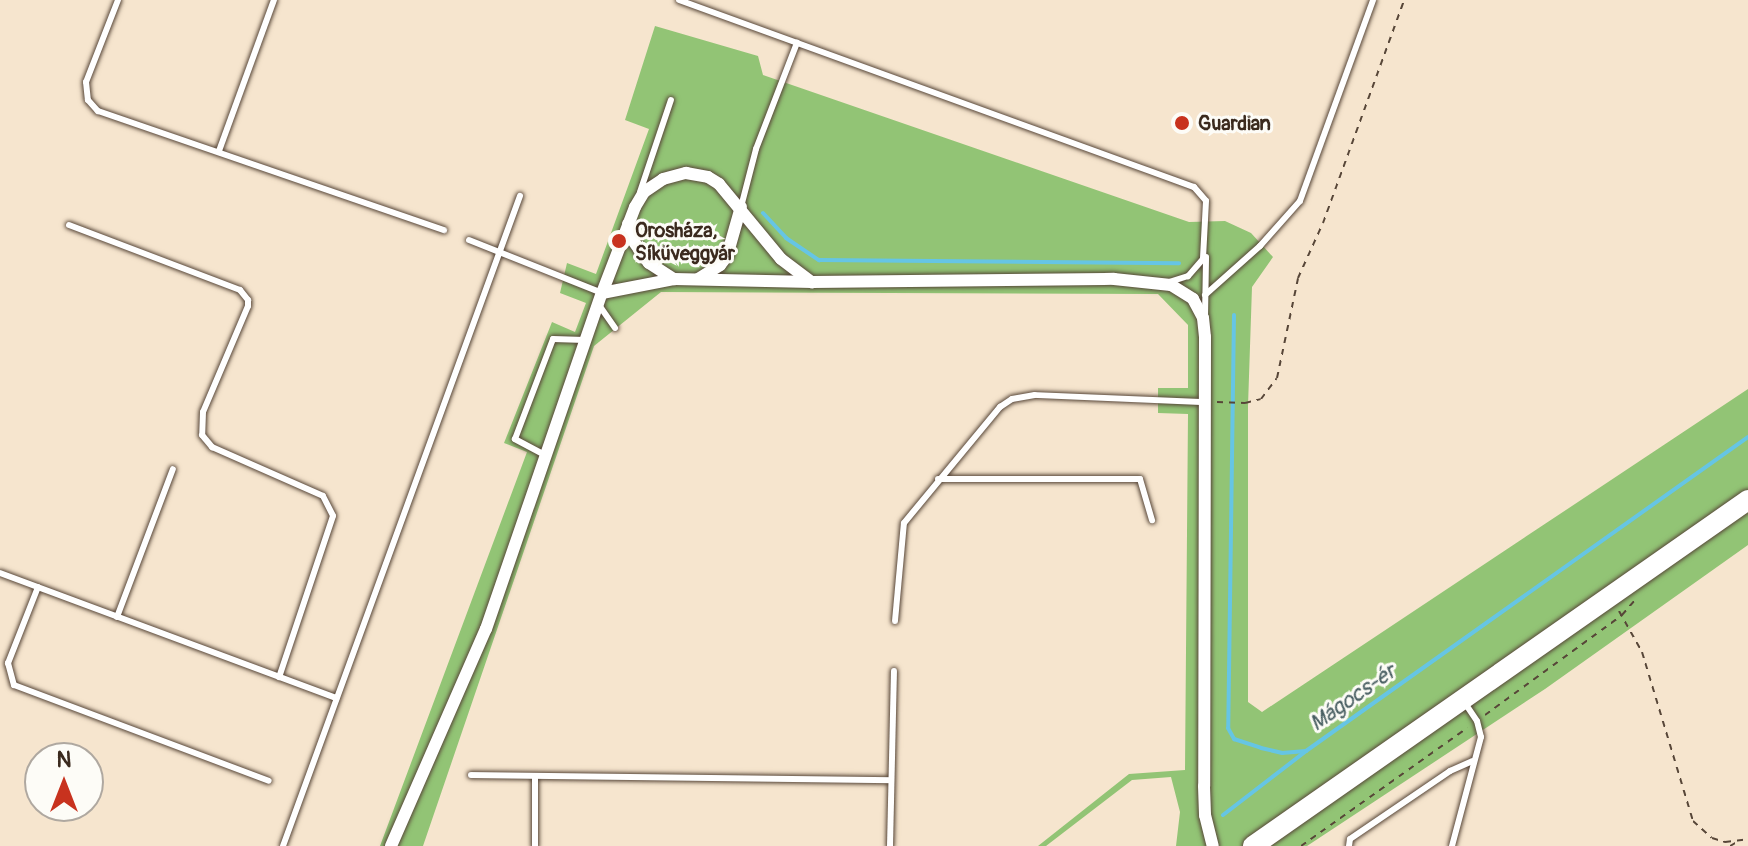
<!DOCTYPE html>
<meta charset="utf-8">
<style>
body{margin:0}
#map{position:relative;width:1748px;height:846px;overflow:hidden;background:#f6e5ce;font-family:Pangolin,sans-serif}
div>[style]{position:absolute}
.green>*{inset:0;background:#92c475}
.stream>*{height:4px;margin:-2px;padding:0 2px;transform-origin:2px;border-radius:2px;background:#66c5e4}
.path>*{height:2px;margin-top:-1px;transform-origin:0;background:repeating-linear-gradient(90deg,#574638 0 6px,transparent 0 12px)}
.roads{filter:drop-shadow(0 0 2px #574638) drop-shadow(0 0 2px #574638)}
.lane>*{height:6px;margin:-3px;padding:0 3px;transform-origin:3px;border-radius:3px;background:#fff}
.street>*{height:12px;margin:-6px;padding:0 6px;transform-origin:6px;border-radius:6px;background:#fff}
.primary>*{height:20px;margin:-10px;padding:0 10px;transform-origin:10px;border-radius:10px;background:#fff}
.dots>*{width:22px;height:22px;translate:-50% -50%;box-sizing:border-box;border:4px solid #fdfcf7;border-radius:50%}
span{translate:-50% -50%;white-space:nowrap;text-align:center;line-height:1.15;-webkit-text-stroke:6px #fdfcf7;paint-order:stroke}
.poi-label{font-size:20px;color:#3b2a1e;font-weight:700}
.left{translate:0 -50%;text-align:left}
.water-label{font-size:22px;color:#4a6063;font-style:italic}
.north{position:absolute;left:24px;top:742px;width:80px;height:80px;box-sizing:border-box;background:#fdfcf7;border:2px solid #afa8a0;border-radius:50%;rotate:0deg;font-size:22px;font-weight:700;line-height:32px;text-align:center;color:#3b2a1e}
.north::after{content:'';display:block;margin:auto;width:28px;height:36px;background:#c8321e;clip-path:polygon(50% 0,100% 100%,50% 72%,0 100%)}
</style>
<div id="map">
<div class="green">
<div style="clip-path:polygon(655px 26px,758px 56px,763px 75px,1189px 222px,1225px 221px,1251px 233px,1273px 257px,1252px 287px,1248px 406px,1248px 702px,1262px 712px,1748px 389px,1748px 545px,1545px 689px,1307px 846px,1176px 846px,1180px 812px,1171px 777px,1132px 780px,1046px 846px,1038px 846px,1129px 774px,1185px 770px,1188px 414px,1158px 413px,1158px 388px,1188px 388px,1188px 325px,1158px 294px,661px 292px,594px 346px,423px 846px,380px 846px,527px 452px,504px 443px,552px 322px,575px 332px,586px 303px,560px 293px,567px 263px,596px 274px,649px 129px,625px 120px)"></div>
</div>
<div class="stream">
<div style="left:763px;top:213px;width:34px;rotate:47deg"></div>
<div style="left:786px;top:238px;width:40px;rotate:34deg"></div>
<div style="left:819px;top:260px;width:360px;rotate:0.5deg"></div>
<div style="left:1234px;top:315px;width:413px;rotate:90.8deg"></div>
<div style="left:1228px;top:728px;width:13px;rotate:61deg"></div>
<div style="left:1234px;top:739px;width:28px;rotate:18deg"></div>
<div style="left:1261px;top:748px;width:22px;rotate:13deg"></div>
<div style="left:1282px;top:753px;width:24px;rotate:-5deg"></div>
<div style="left:1306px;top:751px;width:542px;rotate:-35.39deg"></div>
<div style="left:1223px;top:815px;width:105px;rotate:-37.6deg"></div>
</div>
<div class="path">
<div style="left:1217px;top:402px;width:28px;rotate:2deg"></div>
<div style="left:1245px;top:403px;width:16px;rotate:-14deg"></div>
<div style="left:1261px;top:399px;width:26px;rotate:-53deg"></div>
<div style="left:1277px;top:378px;width:102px;rotate:-78.1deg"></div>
<div style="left:1298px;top:278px;width:60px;rotate:-65.6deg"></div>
<div style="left:1323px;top:223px;width:237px;rotate:-70deg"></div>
<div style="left:1619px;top:611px;width:47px;rotate:60.7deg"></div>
<div style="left:1642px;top:652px;width:177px;rotate:73.2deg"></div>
<div style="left:1693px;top:821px;width:25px;rotate:42deg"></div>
<div style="left:1712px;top:838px;width:14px;rotate:17deg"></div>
<div style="left:1725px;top:842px;width:23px;rotate:-7deg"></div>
<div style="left:1485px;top:715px;width:170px;rotate:-36.1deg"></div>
<div style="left:1622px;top:615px;width:20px;rotate:-49deg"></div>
<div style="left:1301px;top:846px;width:204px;rotate:-35.4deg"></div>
<div style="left:1730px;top:846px;width:8px;rotate:-30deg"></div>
</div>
<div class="roads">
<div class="lane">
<div style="left:118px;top:0;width:88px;rotate:111.3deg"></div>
<div style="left:86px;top:82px;width:18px;rotate:84deg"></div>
<div style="left:88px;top:100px;width:15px;rotate:48deg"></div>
<div style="left:98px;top:111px;width:366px;rotate:19deg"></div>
<div style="left:679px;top:0;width:548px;rotate:19.96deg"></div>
<div style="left:1194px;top:187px;width:18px;rotate:49deg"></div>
<div style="left:1206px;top:201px;width:58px;rotate:93deg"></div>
<div style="left:1203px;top:259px;width:23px;rotate:131deg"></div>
<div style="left:1188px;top:276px;width:20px;rotate:162deg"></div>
<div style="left:219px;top:151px;width:161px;rotate:-70deg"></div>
<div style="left:640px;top:192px;width:97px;rotate:-71.4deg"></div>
<div style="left:741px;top:207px;width:60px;rotate:-75.5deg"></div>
<div style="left:756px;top:149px;width:114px;rotate:-68.9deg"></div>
<div style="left:69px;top:225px;width:183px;rotate:20.8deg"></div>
<div style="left:240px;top:290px;width:13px;rotate:51deg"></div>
<div style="left:248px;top:300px;width:6px;rotate:90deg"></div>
<div style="left:248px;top:306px;width:115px;rotate:113deg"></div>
<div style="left:203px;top:412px;width:23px;rotate:92deg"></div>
<div style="left:202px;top:435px;width:16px;rotate:50deg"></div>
<div style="left:212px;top:447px;width:121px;rotate:23.8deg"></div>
<div style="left:323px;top:496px;width:22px;rotate:63deg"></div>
<div style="left:333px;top:516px;width:170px;rotate:108.5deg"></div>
<div style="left:469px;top:240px;width:143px;rotate:21.7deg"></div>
<div style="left:1205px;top:295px;width:74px;rotate:-41.7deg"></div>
<div style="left:1260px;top:246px;width:60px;rotate:-48.4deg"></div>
<div style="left:1300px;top:201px;width:214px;rotate:-70deg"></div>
<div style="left:599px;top:305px;width:28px;rotate:55deg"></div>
<div style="left:1205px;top:317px;width:60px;rotate:-89deg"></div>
<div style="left:543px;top:454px;width:32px;rotate:-152deg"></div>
<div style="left:515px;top:439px;width:107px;rotate:-69.2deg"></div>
<div style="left:553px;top:339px;width:32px;rotate:2deg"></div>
<div style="left:938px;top:479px;width:202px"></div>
<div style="left:1140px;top:479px;width:43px;rotate:73.7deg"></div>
<div style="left:0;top:573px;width:359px;rotate:20.4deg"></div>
<div style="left:38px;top:587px;width:82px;rotate:111.5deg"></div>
<div style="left:8px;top:663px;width:23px;rotate:75deg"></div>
<div style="left:14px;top:685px;width:272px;rotate:20.6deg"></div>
<div style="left:117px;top:617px;width:158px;rotate:-69.3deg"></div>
<div style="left:895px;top:621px;width:98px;rotate:-84.8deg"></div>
<div style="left:904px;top:523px;width:151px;rotate:-50.4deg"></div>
<div style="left:1000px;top:407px;width:14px;rotate:-34deg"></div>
<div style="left:1012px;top:399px;width:23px;rotate:-10deg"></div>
<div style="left:1035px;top:395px;width:169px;rotate:2.4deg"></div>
<div style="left:471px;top:775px;width:420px;rotate:0.7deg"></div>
<div style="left:283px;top:846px;width:692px;rotate:-69.97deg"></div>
<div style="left:535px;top:846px;width:70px;rotate:-90deg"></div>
<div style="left:890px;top:846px;width:175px;rotate:-88.7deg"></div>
<div style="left:1349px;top:846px;width:7px;rotate:-82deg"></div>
<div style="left:1350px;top:839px;width:121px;rotate:-34.2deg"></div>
<div style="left:1450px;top:771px;width:24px;rotate:-24deg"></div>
<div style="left:1452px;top:846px;width:113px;rotate:-75.1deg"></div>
<div style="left:1481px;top:737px;width:16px;rotate:-104deg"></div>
<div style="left:1477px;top:721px;width:23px;rotate:-124deg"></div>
</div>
<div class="street">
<div style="left:628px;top:224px;width:16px;rotate:75deg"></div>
<div style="left:632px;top:239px;width:29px;rotate:55deg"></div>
<div style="left:649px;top:263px;width:30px;rotate:33deg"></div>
<div style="left:698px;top:279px;width:26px;rotate:-32deg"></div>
<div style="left:720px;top:265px;width:11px;rotate:-52deg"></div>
<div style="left:727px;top:256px;width:51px;rotate:-74.1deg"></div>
<div style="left:602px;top:293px;width:92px;rotate:-69deg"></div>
<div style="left:635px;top:207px;width:17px;rotate:-59deg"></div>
<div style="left:644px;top:192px;width:23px;rotate:-34deg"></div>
<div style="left:663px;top:179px;width:24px;rotate:-15deg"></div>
<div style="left:686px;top:173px;width:22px;rotate:10deg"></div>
<div style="left:708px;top:177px;width:13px;rotate:32deg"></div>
<div style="left:719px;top:184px;width:97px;rotate:50.4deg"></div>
<div style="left:781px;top:259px;width:39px;rotate:37deg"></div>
<div style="left:391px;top:846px;width:237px;rotate:-66.4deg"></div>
<div style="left:486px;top:629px;width:355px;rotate:-71deg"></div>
<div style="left:602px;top:293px;width:73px;rotate:-11deg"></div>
<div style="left:674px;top:279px;width:138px;rotate:1.2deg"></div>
<div style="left:812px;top:282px;width:302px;rotate:-0.6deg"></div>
<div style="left:1114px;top:279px;width:57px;rotate:6deg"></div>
<div style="left:1171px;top:285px;width:26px;rotate:32deg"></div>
<div style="left:1193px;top:299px;width:21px;rotate:62deg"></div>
<div style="left:1203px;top:318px;width:19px;rotate:84deg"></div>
<div style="left:1205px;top:337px;width:449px;rotate:90.1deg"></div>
<div style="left:1204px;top:786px;width:29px;rotate:88deg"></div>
<div style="left:1205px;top:815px;width:32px;rotate:76deg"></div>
</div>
<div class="primary">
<div style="left:1253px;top:846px;width:604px;rotate:-34.95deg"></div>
</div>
</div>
<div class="dots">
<div style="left:1182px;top:123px;background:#c8321e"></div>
<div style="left:619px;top:241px;background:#c8321e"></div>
</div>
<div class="poi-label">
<span class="left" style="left:1198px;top:123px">Guardian</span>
<span class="left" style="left:635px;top:242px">Orosháza,<br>Síküveggyár</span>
</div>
<div class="water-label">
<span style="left:1353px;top:698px;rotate:-35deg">Mágocs-ér</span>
</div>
<div class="north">N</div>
</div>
